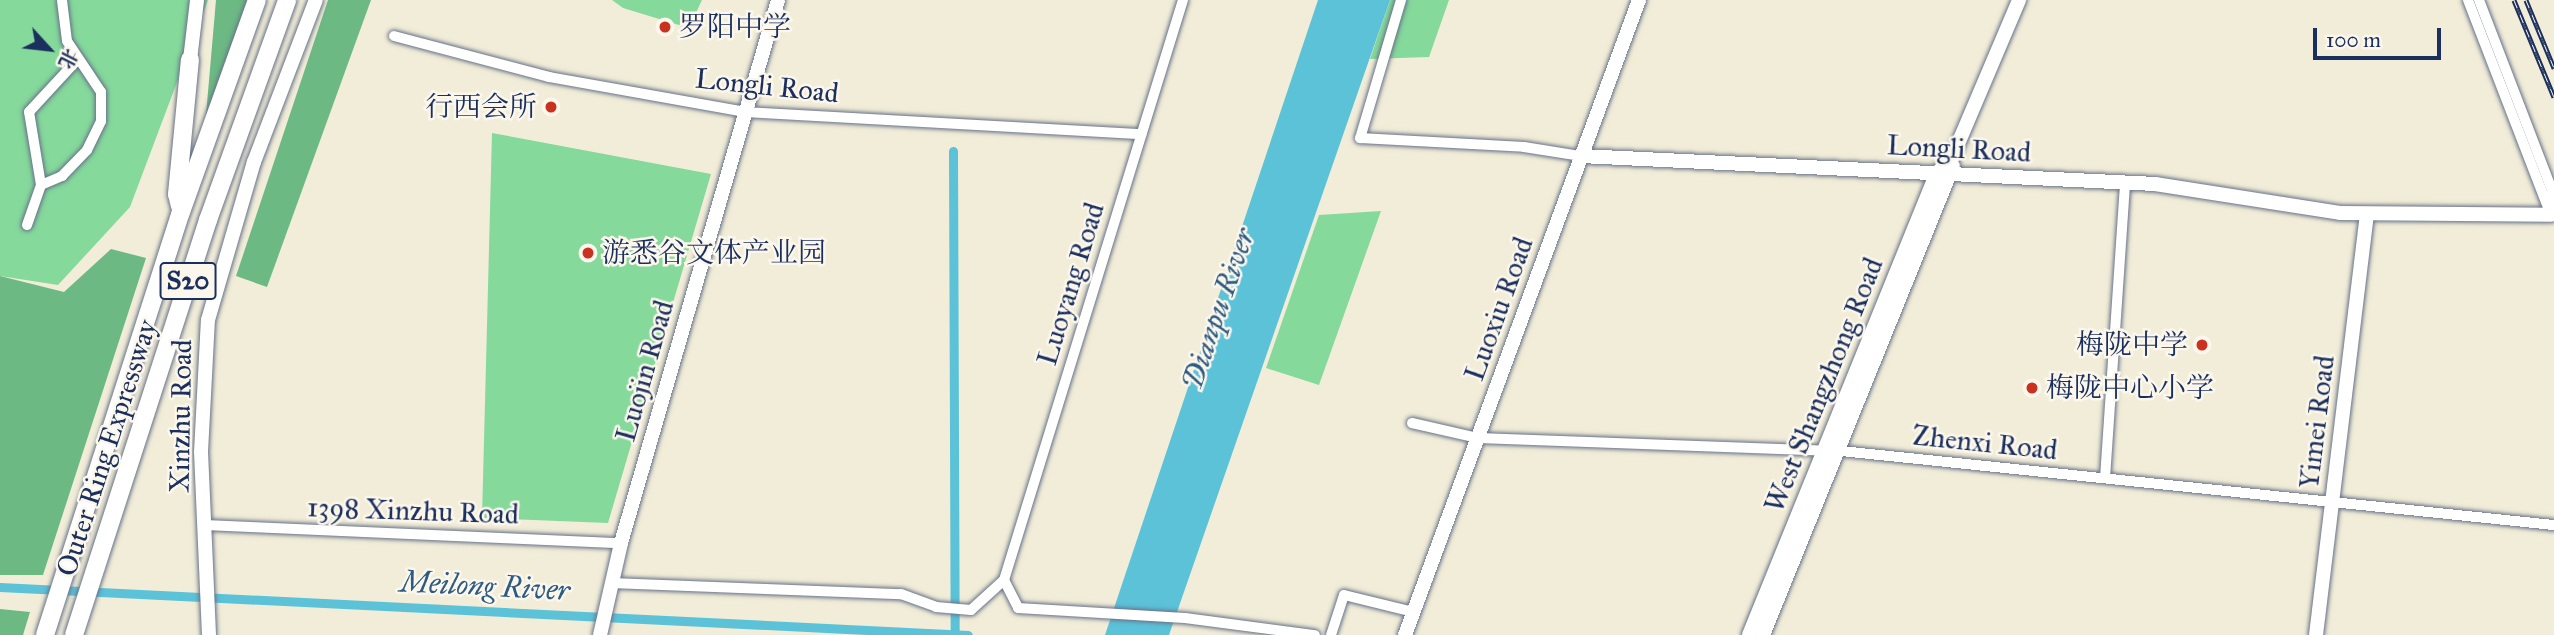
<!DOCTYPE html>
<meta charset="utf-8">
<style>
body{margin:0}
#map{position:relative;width:2554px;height:635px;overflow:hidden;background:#f2edd8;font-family:"IM FELL Great Primer","Noto Serif SC",serif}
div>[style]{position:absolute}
.green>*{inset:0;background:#85d99b}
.forest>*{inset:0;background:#6cb983}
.water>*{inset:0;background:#5bc2d8}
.canal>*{height:9px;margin:-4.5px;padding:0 4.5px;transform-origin:4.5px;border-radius:4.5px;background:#5bc2d8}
.roads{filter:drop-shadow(0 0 2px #667289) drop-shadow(0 0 2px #667289)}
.street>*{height:10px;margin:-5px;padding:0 5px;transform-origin:5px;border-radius:5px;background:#fff}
.secondary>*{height:14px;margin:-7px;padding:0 7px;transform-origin:7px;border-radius:7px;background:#fff}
.highway>*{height:18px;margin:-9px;padding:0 9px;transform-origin:9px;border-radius:9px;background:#fff}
.rail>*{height:5px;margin-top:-2.5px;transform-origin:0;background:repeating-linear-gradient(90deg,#fbf7ec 0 8px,#1b2f5e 0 16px);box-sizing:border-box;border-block:2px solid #1b2f5e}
.dots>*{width:19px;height:19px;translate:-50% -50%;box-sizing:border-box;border:4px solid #fbf7ec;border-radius:50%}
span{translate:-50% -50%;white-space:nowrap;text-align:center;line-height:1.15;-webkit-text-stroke:5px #fbf7ec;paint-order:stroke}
.shield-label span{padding:2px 5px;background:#fbf7ec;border:2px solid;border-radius:5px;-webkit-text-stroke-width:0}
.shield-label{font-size:26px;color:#1b2f5e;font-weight:700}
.poi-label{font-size:28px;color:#1b2f5e}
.left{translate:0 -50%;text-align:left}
.right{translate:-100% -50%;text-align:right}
.street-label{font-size:28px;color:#1b2f5e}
.water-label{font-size:30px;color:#2e5b83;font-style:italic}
.north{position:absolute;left:14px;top:14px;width:70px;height:70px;-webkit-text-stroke:5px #fbf7ec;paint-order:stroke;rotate:117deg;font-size:19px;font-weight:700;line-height:28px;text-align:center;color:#1b2f5e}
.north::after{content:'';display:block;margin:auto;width:24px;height:32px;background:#1b2f5e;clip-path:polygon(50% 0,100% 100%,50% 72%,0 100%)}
.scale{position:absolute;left:2313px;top:28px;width:128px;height:32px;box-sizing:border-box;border:4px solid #1b2f5e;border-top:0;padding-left:9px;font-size:21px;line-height:24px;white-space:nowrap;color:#1b2f5e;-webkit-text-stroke:5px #fbf7ec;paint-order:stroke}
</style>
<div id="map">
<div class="green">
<div style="clip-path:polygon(0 0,208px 0,130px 207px,58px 285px,0 276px)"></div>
<div style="clip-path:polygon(612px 0,702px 0,693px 19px,679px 25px,623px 8px)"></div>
<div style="clip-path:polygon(1390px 0,1449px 0,1429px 57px,1370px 59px)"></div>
<div style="clip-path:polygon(492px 133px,711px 174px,608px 523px,482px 518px)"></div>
<div style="clip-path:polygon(1381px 211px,1319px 385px,1266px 368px,1319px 215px)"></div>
</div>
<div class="forest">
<div style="clip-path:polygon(216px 0,249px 0,206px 115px)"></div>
<div style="clip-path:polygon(328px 0,371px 0,267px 287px,236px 276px)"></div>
<div style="clip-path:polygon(111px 249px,146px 258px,43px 575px,0 575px,0 276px,64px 292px)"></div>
<div style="clip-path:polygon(0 609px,30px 612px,23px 635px,0 635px)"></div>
</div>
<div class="water">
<div style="clip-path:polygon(1318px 0,1390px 0,1169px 635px,1105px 635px)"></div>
</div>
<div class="canal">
<div style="left:953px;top:151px;width:480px;rotate:89.8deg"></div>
<div style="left:0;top:587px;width:969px;rotate:2.84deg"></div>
</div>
<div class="roads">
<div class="street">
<div style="left:1401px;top:0;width:144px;rotate:106.5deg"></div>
<div style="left:1360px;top:138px;width:164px;rotate:3.1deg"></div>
<div style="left:1524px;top:147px;width:58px;rotate:9deg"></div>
<div style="left:2468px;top:0;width:230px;rotate:68.9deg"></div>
<div style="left:2479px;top:0;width:204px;rotate:69deg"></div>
<div style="left:2552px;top:190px;width:21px;rotate:93deg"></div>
<div style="left:394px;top:36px;width:160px;rotate:14.8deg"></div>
<div style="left:549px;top:77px;width:199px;rotate:10.1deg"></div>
<div style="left:745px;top:112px;width:397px;rotate:3.2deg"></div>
<div style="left:41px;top:185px;width:74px;rotate:-99.3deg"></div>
<div style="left:29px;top:112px;width:69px;rotate:-47.3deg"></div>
<div style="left:27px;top:225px;width:42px;rotate:-70.7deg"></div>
<div style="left:41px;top:185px;width:23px;rotate:-23deg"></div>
<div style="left:62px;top:176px;width:36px;rotate:-46deg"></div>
<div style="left:87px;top:150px;width:32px;rotate:-64deg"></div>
<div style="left:101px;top:121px;width:29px;rotate:-90deg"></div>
<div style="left:101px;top:92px;width:61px;rotate:-123.7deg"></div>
<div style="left:67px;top:41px;width:41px;rotate:-97deg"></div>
<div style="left:1412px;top:423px;width:68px;rotate:12.8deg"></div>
<div style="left:1478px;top:438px;width:363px;rotate:2.1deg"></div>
<div style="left:1841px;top:451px;width:717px;rotate:5.93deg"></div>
<div style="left:2105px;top:478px;width:297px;rotate:-86.1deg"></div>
<div style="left:204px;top:525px;width:417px;rotate:2.5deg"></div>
<div style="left:1004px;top:580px;width:607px;rotate:-72.85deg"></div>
<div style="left:1004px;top:580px;width:31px;rotate:63deg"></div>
<div style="left:1018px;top:608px;width:167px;rotate:3.4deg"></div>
<div style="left:1185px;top:618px;width:131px;rotate:7.5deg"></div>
<div style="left:611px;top:583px;width:290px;rotate:2.2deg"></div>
<div style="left:901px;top:594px;width:37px;rotate:20deg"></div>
<div style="left:936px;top:607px;width:35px;rotate:5deg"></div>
<div style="left:971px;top:610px;width:45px;rotate:-42.3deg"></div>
<div style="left:1331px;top:635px;width:42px;rotate:-72deg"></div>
<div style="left:1344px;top:595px;width:71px;rotate:13.8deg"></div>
</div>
<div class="secondary">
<div style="left:190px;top:60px;width:60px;rotate:-83.3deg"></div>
<div style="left:1581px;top:156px;width:575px;rotate:2.79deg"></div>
<div style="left:2155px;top:184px;width:187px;rotate:8.9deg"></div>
<div style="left:2340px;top:213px;width:211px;rotate:0.5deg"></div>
<div style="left:209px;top:635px;width:183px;rotate:-92.5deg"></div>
<div style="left:201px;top:452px;width:132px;rotate:-87deg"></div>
<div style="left:208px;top:320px;width:165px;rotate:-73.8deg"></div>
<div style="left:254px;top:162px;width:173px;rotate:-69.1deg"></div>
<div style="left:600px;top:635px;width:94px;rotate:-77.1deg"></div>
<div style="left:621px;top:543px;width:565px;rotate:-73.87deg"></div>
<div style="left:1405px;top:635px;width:677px;rotate:-69.77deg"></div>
<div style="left:1749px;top:635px;width:499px;rotate:-67.9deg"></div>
<div style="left:1937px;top:173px;width:21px;rotate:-45deg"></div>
<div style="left:1952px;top:158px;width:172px;rotate:-67deg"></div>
<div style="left:1763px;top:635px;width:506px;rotate:-67.95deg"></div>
<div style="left:2316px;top:635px;width:424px;rotate:-83.1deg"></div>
</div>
<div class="highway">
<div style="left:180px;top:206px;width:12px;rotate:-104deg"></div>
<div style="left:177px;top:194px;width:135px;rotate:-84.5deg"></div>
<div style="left:45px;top:635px;width:444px;rotate:-72.2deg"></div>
<div style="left:181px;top:212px;width:225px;rotate:-70.3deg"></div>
<div style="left:74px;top:635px;width:436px;rotate:-72.1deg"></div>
<div style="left:208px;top:220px;width:234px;rotate:-70.2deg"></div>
</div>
</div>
<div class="rail">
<div style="left:2514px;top:0;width:105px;rotate:67.6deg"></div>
<div style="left:2526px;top:0;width:74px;rotate:67.6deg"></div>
</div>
<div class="dots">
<div style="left:665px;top:27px;background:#c8321e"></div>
<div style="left:551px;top:107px;background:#c8321e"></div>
<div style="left:588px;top:253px;background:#c8321e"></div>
<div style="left:2202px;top:345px;background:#c8321e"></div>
<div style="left:2032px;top:388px;background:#c8321e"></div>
</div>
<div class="shield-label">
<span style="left:188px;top:281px">S20</span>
</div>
<div class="poi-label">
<span class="left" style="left:679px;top:27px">罗阳中学</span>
<span class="right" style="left:537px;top:107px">行西会所</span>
<span class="left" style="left:602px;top:253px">游悉谷文体产业园</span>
<span class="right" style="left:2188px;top:345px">梅陇中学</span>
<span class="left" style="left:2046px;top:388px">梅陇中心小学</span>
</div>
<div class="street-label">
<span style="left:767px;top:86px;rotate:6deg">Longli Road</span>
<span style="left:1959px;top:149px;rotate:3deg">Longli Road</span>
<span style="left:1071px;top:284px;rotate:-73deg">Luoyang Road</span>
<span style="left:1499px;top:309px;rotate:-70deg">Luoxiu Road</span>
<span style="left:645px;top:371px;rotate:-74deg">Luojin Road</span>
<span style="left:1824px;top:385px;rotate:-68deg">West Shangzhong Road</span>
<span style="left:181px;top:416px;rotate:-89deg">Xinzhu Road</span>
<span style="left:2317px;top:422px;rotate:-83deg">Yimei Road</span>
<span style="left:1985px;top:443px;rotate:6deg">Zhenxi Road</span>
<span style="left:107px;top:448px;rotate:-72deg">Outer Ring Expressway</span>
<span style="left:413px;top:511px;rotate:2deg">1398 Xinzhu Road</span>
</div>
<div class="water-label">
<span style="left:1218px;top:309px;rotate:-71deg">Dianpu River</span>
<span style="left:485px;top:586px;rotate:3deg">Meilong River</span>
</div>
<div class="north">北</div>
<div class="scale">100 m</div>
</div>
